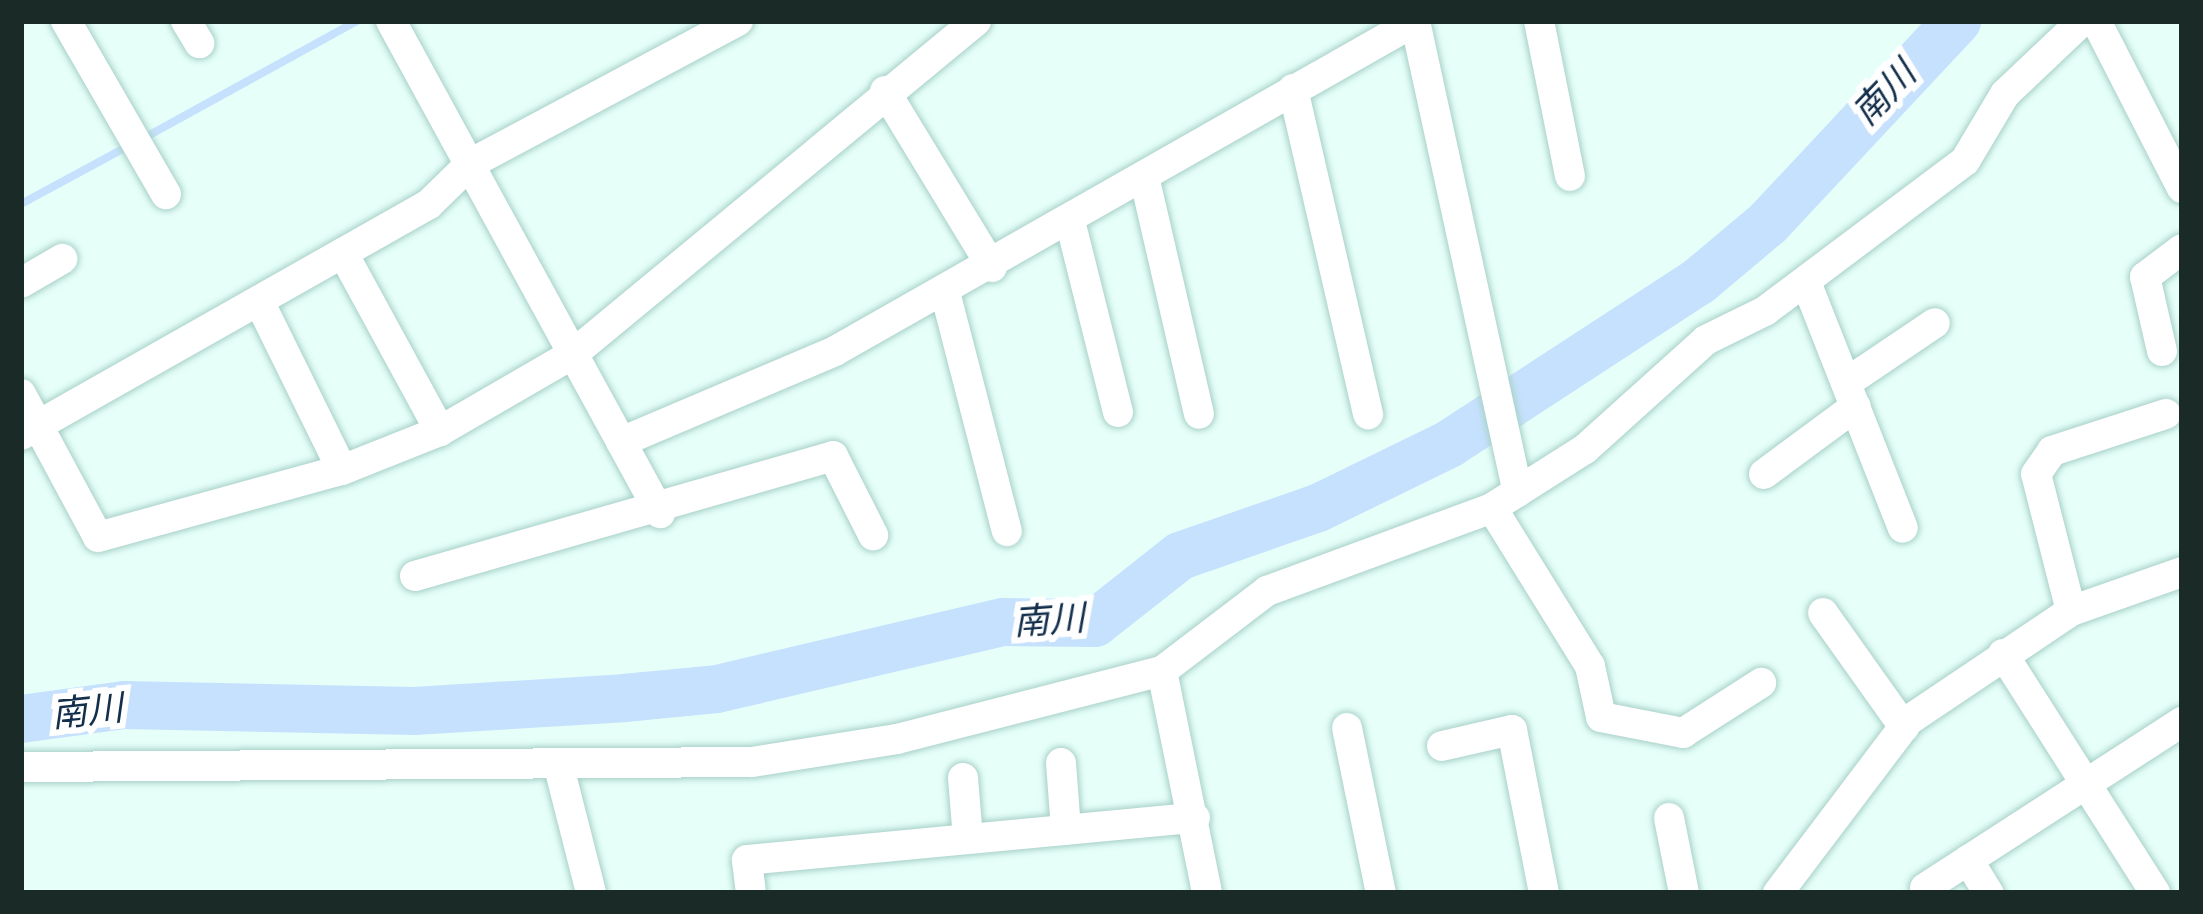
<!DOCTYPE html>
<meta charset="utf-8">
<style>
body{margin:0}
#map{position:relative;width:2203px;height:914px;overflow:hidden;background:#e6fff9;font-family:Inter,"Noto Sans JP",sans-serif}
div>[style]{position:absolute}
.stream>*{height:8px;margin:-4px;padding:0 4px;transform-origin:4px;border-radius:4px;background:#c6e1fd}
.river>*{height:48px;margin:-24px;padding:0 24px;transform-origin:24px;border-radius:24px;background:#c6e1fd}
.roads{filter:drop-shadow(0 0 3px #a8d1c8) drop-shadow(0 0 3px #a8d1c8)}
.minor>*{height:30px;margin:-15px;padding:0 15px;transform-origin:15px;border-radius:15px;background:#fff}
span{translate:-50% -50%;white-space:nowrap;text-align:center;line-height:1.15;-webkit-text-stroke:12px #fff;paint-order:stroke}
.water-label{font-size:36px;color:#132f4b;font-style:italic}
.frame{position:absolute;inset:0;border:24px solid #1a2a27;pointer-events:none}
</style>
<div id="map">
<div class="stream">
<div style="left:144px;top:138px;width:243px;rotate:-28.8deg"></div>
<div style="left:21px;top:204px;width:124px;rotate:-28.4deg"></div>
</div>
<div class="river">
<div style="left:21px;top:719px;width:104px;rotate:-7.7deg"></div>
<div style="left:124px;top:705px;width:290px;rotate:1.2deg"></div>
<div style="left:414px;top:711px;width:210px;rotate:-3.5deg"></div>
<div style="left:624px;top:698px;width:93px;rotate:-5.5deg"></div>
<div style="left:717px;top:689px;width:294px;rotate:-13.2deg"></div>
<div style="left:1003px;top:622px;width:92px;rotate:0.6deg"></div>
<div style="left:1095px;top:623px;width:108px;rotate:-38.2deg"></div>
<div style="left:1180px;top:556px;width:146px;rotate:-19.2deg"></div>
<div style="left:1318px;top:508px;width:146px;rotate:-26deg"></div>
<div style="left:1449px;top:444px;width:298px;rotate:-33.1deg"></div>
<div style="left:1699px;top:281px;width:90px;rotate:-40deg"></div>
<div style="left:1768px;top:223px;width:277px;rotate:-46.9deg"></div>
</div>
<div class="roads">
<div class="minor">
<div style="left:66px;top:21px;width:200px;rotate:60deg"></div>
<div style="left:186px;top:21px;width:26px;rotate:59deg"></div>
<div style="left:391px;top:21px;width:561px;rotate:61.33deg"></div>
<div style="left:1415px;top:21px;width:482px;rotate:77.7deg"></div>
<div style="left:1539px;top:21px;width:158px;rotate:78.7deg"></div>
<div style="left:2096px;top:21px;width:188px;rotate:62.8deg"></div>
<div style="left:1293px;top:89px;width:334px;rotate:77deg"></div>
<div style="left:885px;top:91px;width:206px;rotate:58.7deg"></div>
<div style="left:1144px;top:176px;width:244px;rotate:77deg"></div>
<div style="left:1070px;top:221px;width:197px;rotate:75.9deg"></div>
<div style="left:343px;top:253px;width:203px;rotate:61.4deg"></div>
<div style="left:1806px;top:282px;width:264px;rotate:68.5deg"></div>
<div style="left:21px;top:283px;width:48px;rotate:-30.3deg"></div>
<div style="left:945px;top:292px;width:247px;rotate:75.5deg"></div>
<div style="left:259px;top:301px;width:188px;rotate:63.8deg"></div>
<div style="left:2162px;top:351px;width:76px;rotate:-102.9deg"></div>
<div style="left:2145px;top:277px;width:46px;rotate:-37.1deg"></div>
<div style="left:1846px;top:383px;width:107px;rotate:-34deg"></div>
<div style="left:21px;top:394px;width:162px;rotate:61.7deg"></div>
<div style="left:98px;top:537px;width:253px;rotate:-15.4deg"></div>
<div style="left:342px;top:470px;width:105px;rotate:-21.7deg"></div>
<div style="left:440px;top:431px;width:154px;rotate:-30.1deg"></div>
<div style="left:573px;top:354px;width:523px;rotate:-39.57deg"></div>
<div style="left:21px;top:435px;width:469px;rotate:-29.5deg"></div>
<div style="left:429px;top:204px;width:57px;rotate:-44.3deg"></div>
<div style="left:470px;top:164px;width:304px;rotate:-28.1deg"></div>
<div style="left:621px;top:442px;width:233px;rotate:-23deg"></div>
<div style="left:835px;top:351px;width:668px;rotate:-29.6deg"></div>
<div style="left:1764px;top:474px;width:114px;rotate:-36.5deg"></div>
<div style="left:1492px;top:508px;width:186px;rotate:58.2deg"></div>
<div style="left:1590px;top:666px;width:52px;rotate:77.8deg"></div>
<div style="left:1601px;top:717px;width:84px;rotate:11deg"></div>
<div style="left:1683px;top:733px;width:93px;rotate:-32.7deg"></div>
<div style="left:415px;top:576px;width:435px;rotate:-16deg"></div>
<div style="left:833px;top:456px;width:89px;rotate:63.1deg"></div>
<div style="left:2071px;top:611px;width:141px;rotate:-104.3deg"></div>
<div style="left:2036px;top:474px;width:28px;rotate:-55deg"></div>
<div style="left:2052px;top:451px;width:120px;rotate:-18deg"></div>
<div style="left:1823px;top:613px;width:140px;rotate:54.6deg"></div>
<div style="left:2003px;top:654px;width:283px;rotate:57.5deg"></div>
<div style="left:1162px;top:671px;width:227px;rotate:78.5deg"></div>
<div style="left:1347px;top:728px;width:168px;rotate:78.4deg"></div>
<div style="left:1442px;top:746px;width:72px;rotate:-12.9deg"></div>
<div style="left:1512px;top:730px;width:166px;rotate:78.9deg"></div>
<div style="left:1061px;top:763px;width:67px;rotate:85.7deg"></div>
<div style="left:21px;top:767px;width:731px;rotate:-0.39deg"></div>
<div style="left:752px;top:762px;width:147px;rotate:-9deg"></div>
<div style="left:897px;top:739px;width:274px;rotate:-14.4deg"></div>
<div style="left:1162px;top:671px;width:132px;rotate:-37.3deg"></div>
<div style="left:1267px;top:591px;width:240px;rotate:-20.2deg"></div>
<div style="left:1492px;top:508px;width:110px;rotate:-32.4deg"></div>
<div style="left:1585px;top:449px;width:163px;rotate:-42deg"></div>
<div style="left:1706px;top:340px;width:66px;rotate:-26.2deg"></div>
<div style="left:1765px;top:311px;width:250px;rotate:-36.9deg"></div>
<div style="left:1965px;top:161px;width:78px;rotate:-59.2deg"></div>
<div style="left:2005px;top:94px;width:106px;rotate:-43.5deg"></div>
<div style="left:559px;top:767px;width:130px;rotate:75.7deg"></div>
<div style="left:963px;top:778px;width:61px;rotate:85.3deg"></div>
<div style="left:1669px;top:818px;width:76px;rotate:78.7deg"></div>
<div style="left:1968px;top:860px;width:39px;rotate:58deg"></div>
<div style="left:1925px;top:888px;width:306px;rotate:-32.9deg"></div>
<div style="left:751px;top:893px;width:33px;rotate:-97deg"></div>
<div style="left:747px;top:860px;width:450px;rotate:-5.4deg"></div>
<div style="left:1778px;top:893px;width:217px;rotate:-52.9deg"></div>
<div style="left:1909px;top:720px;width:195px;rotate:-33.9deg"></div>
<div style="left:2071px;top:611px;width:118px;rotate:-19.4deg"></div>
</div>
</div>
<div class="water-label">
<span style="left:1884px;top:93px;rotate:-46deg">南川</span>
<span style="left:1049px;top:620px;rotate:-4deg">南川</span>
<span style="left:87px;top:711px;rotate:-6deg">南川</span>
</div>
<div class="frame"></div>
</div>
